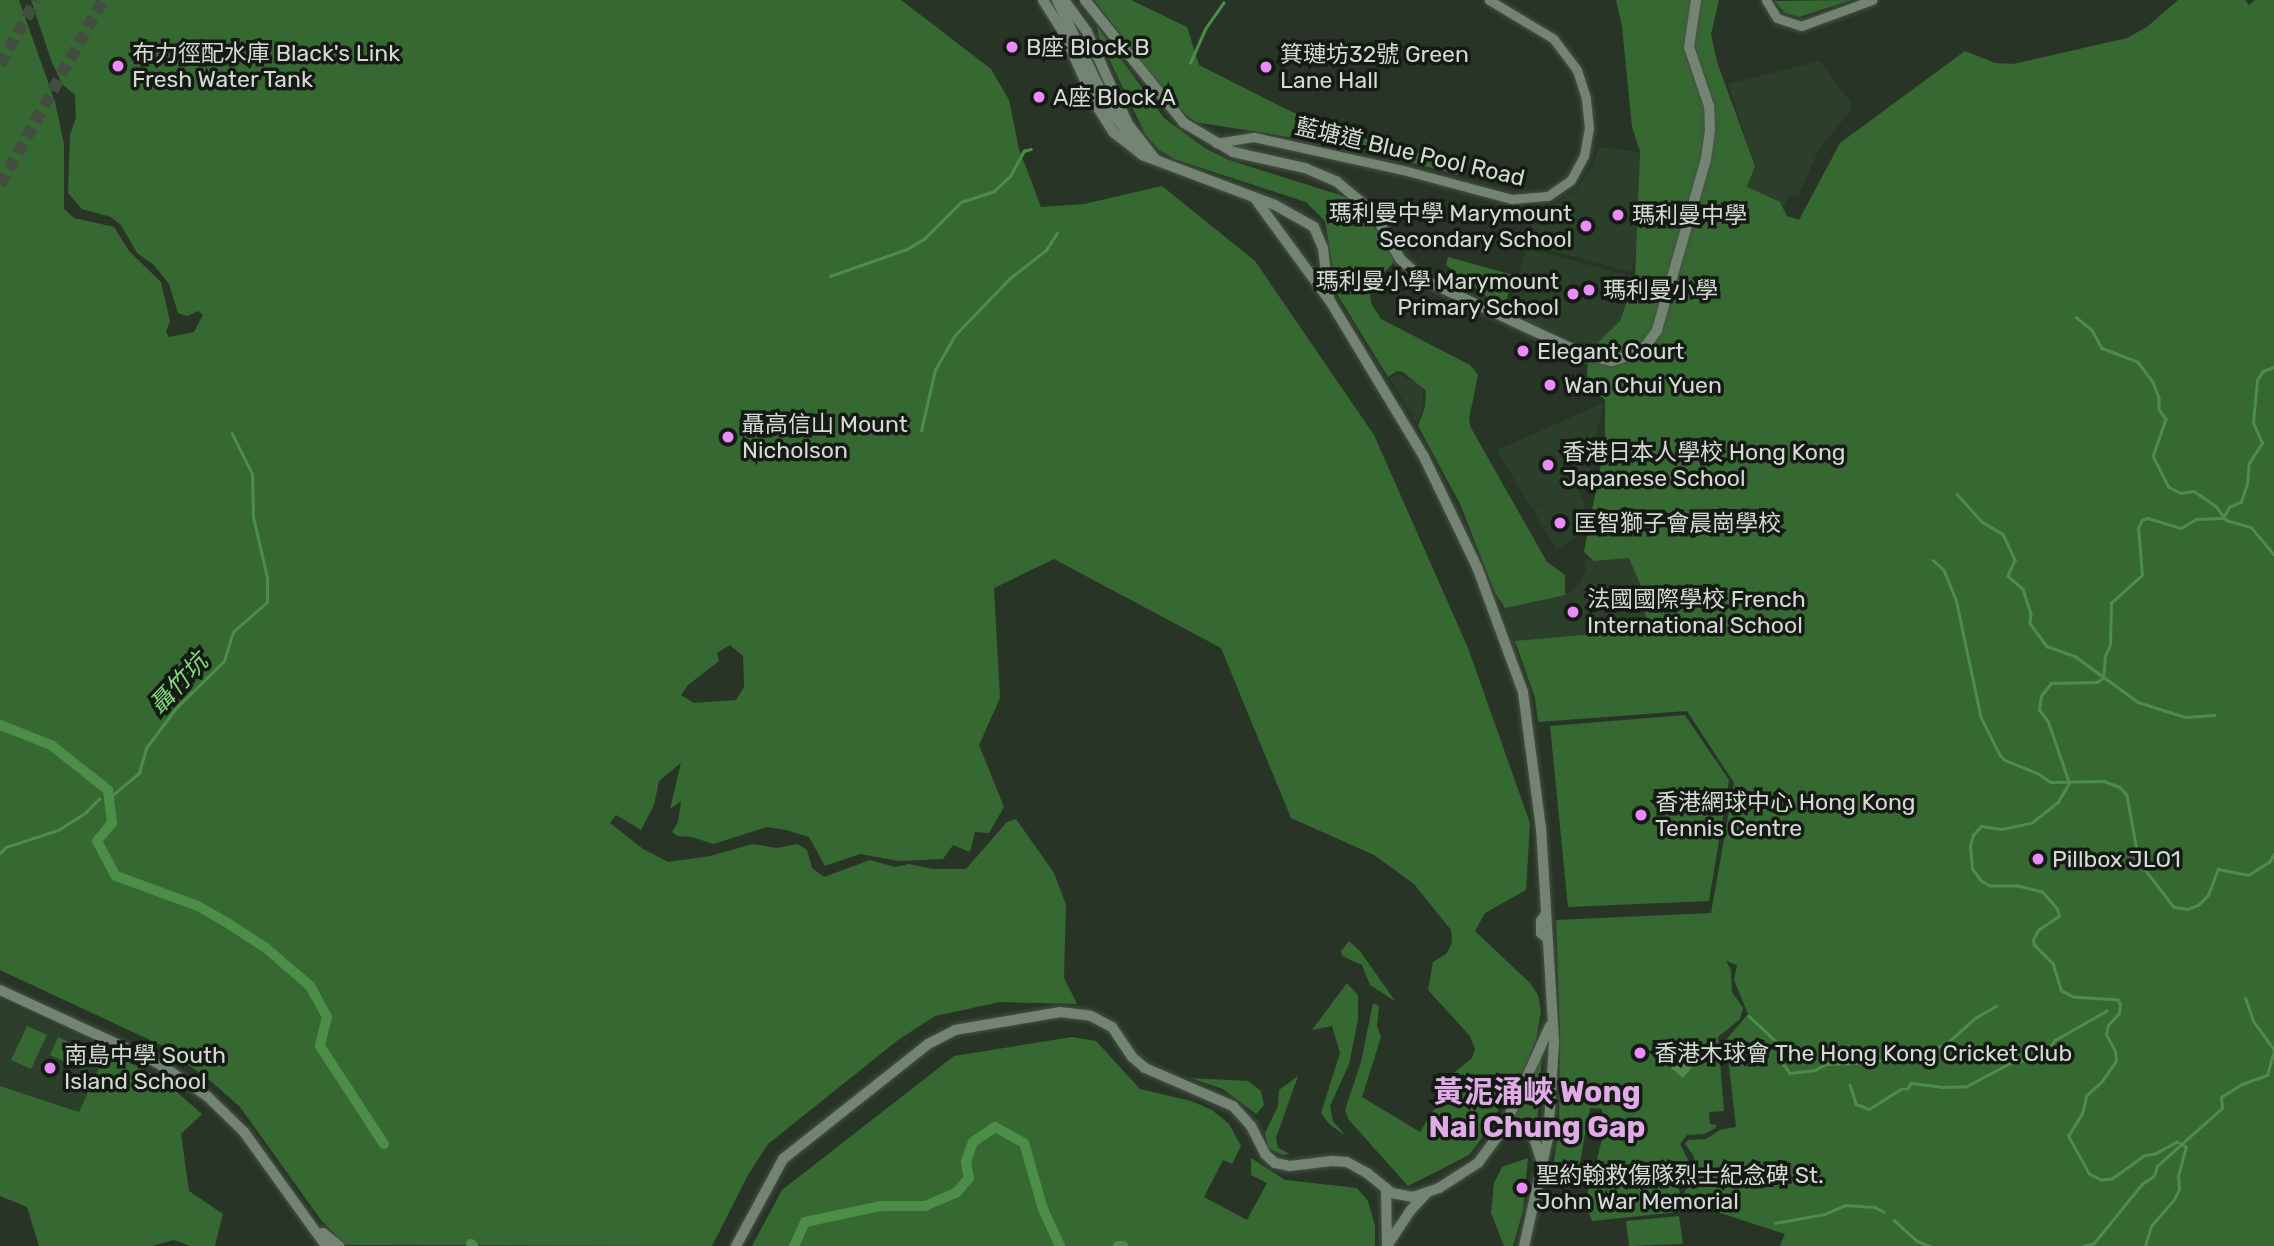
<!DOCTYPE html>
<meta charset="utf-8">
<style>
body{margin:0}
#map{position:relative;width:2274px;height:1246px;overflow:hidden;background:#283526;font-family:Rubik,"Noto Sans TC",sans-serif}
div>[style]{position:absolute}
.built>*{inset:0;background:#2c3f2b}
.green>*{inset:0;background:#366932}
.water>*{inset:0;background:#4c8d47}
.stream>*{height:2.5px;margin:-1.25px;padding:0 1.25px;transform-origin:1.25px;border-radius:1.25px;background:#4c8d47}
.canal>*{height:10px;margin:-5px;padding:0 5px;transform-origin:5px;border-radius:5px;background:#4c8d47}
.trunk-tunnel>*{height:12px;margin-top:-6px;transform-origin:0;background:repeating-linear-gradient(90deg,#424e40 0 12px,transparent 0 18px)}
.roads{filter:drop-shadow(0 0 2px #475246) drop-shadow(0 0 2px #475246)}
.tertiary>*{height:9px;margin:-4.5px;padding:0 4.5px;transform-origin:4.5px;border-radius:4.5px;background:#748472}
.secondary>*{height:10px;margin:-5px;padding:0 5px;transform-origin:5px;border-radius:5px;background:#748472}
.dots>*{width:19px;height:19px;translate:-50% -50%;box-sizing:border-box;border:4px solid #151b14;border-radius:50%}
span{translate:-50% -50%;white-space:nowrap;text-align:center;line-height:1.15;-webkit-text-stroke:7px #151b14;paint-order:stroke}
.poi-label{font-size:23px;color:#d3dbd2}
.left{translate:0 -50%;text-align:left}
.right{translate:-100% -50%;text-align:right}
.street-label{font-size:23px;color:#d3dbd2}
.water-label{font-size:24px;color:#83da7c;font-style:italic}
.district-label{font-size:30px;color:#e0abe7;font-weight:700}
</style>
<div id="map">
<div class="built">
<div style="clip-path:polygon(1820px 61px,1851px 103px,1851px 110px,1818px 151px,1798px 196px,1788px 196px,1782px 210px,1744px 195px,1755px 166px,1728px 84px)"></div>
<div style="clip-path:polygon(1599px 147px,1639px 152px,1647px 167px,1647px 197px,1631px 272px,1527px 244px,1537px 208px,1554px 205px,1578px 188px,1593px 166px)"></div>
<div style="clip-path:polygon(1526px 248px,1638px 278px,1628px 310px,1606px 352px,1508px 314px)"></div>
<div style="clip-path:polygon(1398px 374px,1414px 381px,1423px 390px,1423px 406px,1417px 424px,1390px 379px)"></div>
<div style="clip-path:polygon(1603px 403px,1588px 480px,1576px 487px,1585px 503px,1578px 536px,1557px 550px,1532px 509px,1565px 492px,1531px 508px,1497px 450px)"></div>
<div style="clip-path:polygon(1635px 556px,1667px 637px,1513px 645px,1503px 607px,1571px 592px,1581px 582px,1586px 568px,1584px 560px)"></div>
<div style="clip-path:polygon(0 1000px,107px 1050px,79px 1112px,0 1086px)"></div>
</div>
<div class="green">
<div style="clip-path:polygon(evenodd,0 0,19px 0,55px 102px,64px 144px,64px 209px,74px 218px,114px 227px,129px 251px,161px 282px,170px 321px,166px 332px,169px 337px,194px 332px,203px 315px,198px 311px,187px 316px,178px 313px,169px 284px,154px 265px,137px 253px,121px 225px,111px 217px,82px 209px,68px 193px,70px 135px,76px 117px,75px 95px,62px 84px,51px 60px,31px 0,901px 0,991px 69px,1009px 100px,1019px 149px,1041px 207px,1084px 204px,1162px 186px,1255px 261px,1374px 435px,1468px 648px,1530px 823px,1526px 890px,1485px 913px,1475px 931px,1530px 983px,1538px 995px,1541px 1011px,1536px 1040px,1524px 1069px,1479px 1142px,1469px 1155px,1408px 1186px,1349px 1120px,1345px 1110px,1361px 1062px,1373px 1003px,1379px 1006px,1377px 1026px,1381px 1037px,1362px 1097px,1420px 1132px,1446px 1090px,1438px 1086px,1472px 1058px,1475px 1049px,1470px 1036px,1428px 990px,1433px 962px,1446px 954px,1452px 943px,1451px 930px,1414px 884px,1374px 855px,1291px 818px,1221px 648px,1054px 559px,994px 588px,1000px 698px,979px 745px,1004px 807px,989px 833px,975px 832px,970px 852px,953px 845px,943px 859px,899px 861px,860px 854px,825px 866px,809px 837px,786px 830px,767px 827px,713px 844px,692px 837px,678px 836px,672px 832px,678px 822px,681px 801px,670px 809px,681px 763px,659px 781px,654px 805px,641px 830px,616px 815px,610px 823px,643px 849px,668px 862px,710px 856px,753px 844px,777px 848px,798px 844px,807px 850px,812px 868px,824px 877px,870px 860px,895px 867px,909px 864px,932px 869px,966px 869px,1007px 822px,1016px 819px,1054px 873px,1066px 905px,1064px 978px,1077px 1004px,1000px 1002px,935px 1016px,898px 1040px,768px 1144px,748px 1175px,712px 1246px,345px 1245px,321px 1220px,240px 1107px,213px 1083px,163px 1046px,0 970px,0 0,730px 645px,743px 656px,744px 687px,736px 700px,694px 703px,681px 695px,688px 685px,719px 661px,717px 653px,730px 645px)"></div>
<div style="clip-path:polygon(1094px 0,1131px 0,1187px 27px,1199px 65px,1290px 111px,1351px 135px,1460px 164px,1462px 172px,1459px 175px,1346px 146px,1195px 122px,1177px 107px)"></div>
<div style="clip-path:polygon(evenodd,1616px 0,1719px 0,1711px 34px,1717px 62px,1755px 166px,1747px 187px,1780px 202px,1787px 216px,1799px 220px,1840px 143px,1965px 51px,1995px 63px,2013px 64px,2127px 38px,2147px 27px,2178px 0,2245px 0,2249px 5px,2255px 0,2274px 0,2274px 1246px,1780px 1246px,1785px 1234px,1708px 1209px,1592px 1221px,1585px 1203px,1604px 1132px,1602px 1109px,1590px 1108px,1578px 1173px,1553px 1168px,1559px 1124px,1560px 1034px,1556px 920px,1711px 913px,1734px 783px,1687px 711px,1538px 722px,1535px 698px,1515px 641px,1648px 629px,1640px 584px,1629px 558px,1594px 561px,1584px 552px,1605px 444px,1605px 400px,1587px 382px,1588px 352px,1620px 321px,1635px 279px,1640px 151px,1632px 127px,1622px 26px,1616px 0,1726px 961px,1737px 965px,1734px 980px,1748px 1014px,1726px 1040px,1736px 1127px,1720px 1130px,1706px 1139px,1688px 1140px,1685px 1144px,1693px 1155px,1696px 1166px,1684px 1194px,1704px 1201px,1706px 1206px,1684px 1200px,1680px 1195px,1679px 1189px,1691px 1166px,1680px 1144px,1687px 1135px,1704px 1134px,1714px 1129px,1717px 1125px,1710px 1124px,1709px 1112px,1724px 1111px,1718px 1037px,1740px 1019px,1743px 1008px,1732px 992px,1731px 970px,1726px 961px)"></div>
<div style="clip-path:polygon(1852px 0,1799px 17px,1785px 13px,1774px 1px)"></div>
<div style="clip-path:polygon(1097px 26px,1164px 118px,1205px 148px,1229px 160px,1346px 197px,1360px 211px,1386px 242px,1394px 262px,1381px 276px,1370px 294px,1371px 303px,1381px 319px,1470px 365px,1478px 375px,1469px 419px,1471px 428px,1547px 562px,1565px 575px,1565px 595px,1505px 608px,1495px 593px,1460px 504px,1418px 426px,1425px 407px,1426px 391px,1403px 372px,1397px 371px,1388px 377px,1337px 294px,1325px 221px,1306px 202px,1174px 159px,1159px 150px,1145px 134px,1099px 38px)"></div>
<div style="clip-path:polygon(1448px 257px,1513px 275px,1504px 310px,1446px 265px)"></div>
<div style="clip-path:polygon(1685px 715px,1729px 780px,1709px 901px,1568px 907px,1550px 726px)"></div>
<div style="clip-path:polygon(1349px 941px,1360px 951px,1395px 1001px,1370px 985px,1362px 965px,1342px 956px,1341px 951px)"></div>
<div style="clip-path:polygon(1347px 983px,1358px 995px,1358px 1020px,1349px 1064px,1330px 1106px,1333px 1121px,1346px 1136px,1329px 1124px,1321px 1113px,1340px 1053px,1332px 1026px,1312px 1030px)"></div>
<div style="clip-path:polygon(27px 1026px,47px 1035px,31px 1069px,11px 1060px)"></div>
<div style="clip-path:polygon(58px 1037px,93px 1053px,85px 1071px,50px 1055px)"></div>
<div style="clip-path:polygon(1072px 1037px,1096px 1041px,1140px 1089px,1191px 1101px,1212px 1110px,1229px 1124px,1241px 1146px,1232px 1164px,1223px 1160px,1204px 1197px,1247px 1220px,1267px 1183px,1251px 1175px,1251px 1158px,1285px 1180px,1357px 1188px,1368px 1201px,1375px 1226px,1375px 1246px,752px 1246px,782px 1190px,954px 1056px)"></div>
<div style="clip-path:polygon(107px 1050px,164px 1081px,202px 1114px,181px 1134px,189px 1191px,223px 1214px,215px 1246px,190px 1246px,174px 1240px,152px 1246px,39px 1246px,27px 1207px,0 1196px,0 1086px,79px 1112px)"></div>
<div style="clip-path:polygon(1542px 1054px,1537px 1126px,1527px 1119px,1513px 1117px)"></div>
<div style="clip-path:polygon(1298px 1076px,1276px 1138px,1278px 1148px,1290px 1154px,1282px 1155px,1268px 1148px,1265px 1133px,1278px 1106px,1279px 1090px)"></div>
<div style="clip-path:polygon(1190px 1078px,1248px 1081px,1261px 1091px,1264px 1105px,1256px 1114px,1223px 1089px)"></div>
<div style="clip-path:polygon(1528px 1158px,1523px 1211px,1513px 1246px,1504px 1246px,1491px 1213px,1494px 1183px,1502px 1167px)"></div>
<div style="clip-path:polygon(1679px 1216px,1683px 1244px,1629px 1246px,1626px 1221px)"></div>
</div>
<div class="water">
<div style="clip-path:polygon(1694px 1041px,1706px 1051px,1683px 1078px,1671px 1068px)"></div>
</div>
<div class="stream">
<div style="left:1190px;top:63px;width:37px;rotate:-66deg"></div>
<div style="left:1205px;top:29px;width:32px;rotate:-55deg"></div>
<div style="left:830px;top:276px;width:82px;rotate:-19.3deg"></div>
<div style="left:907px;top:249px;width:21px;rotate:-31deg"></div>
<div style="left:925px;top:238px;width:51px;rotate:-45deg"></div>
<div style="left:961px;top:202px;width:35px;rotate:-18deg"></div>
<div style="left:994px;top:191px;width:22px;rotate:-43deg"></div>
<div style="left:1010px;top:176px;width:29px;rotate:-61deg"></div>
<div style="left:1024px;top:151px;width:7px;rotate:-16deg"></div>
<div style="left:2076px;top:317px;width:21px;rotate:39deg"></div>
<div style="left:2092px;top:330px;width:21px;rotate:61deg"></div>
<div style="left:2102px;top:348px;width:39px;rotate:21deg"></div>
<div style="left:2138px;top:362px;width:25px;rotate:53deg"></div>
<div style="left:2153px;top:382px;width:17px;rotate:69deg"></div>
<div style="left:2159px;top:398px;width:11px;rotate:90deg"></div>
<div style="left:2159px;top:409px;width:12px;rotate:55deg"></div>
<div style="left:2166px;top:419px;width:39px;rotate:109deg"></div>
<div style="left:2153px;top:456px;width:35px;rotate:63deg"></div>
<div style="left:2169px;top:487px;width:13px;rotate:27deg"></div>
<div style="left:2181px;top:493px;width:13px;rotate:-9deg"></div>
<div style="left:2194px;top:491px;width:7px;rotate:34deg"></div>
<div style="left:2200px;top:495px;width:19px;rotate:35deg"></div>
<div style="left:2216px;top:506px;width:17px;rotate:54deg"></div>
<div style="left:2226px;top:520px;width:26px;rotate:16deg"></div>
<div style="left:2251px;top:527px;width:35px;rotate:50deg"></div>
<div style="left:921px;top:431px;width:63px;rotate:-77.1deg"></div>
<div style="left:935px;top:370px;width:40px;rotate:-60.3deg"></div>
<div style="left:955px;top:335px;width:78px;rotate:-46deg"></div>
<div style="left:1009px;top:279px;width:47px;rotate:-38.1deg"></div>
<div style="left:1046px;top:250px;width:20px;rotate:-57deg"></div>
<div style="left:1957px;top:494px;width:36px;rotate:48deg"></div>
<div style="left:1981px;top:521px;width:26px;rotate:31deg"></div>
<div style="left:2003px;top:534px;width:29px;rotate:65deg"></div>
<div style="left:2015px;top:560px;width:17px;rotate:114deg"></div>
<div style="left:2008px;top:576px;width:20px;rotate:41deg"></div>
<div style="left:2023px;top:589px;width:26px;rotate:72deg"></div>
<div style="left:2031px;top:614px;width:9px;rotate:96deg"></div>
<div style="left:2030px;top:623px;width:29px;rotate:54deg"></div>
<div style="left:2047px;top:646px;width:30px;rotate:20deg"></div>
<div style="left:2075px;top:656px;width:78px;rotate:36.1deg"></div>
<div style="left:2138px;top:702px;width:49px;rotate:17.7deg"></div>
<div style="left:2185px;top:717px;width:29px;rotate:-4deg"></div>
<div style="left:1933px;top:560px;width:15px;rotate:42deg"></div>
<div style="left:1944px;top:570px;width:31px;rotate:68deg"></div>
<div style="left:1956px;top:599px;width:121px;rotate:78deg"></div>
<div style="left:1981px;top:717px;width:42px;rotate:63.4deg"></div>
<div style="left:2000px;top:755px;width:7px;rotate:45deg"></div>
<div style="left:2005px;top:760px;width:35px;rotate:22deg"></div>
<div style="left:2037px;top:773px;width:17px;rotate:33deg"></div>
<div style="left:2051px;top:782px;width:53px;rotate:-1.1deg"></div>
<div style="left:2104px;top:781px;width:17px;rotate:21deg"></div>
<div style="left:2120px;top:787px;width:11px;rotate:49deg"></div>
<div style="left:2127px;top:795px;width:68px;rotate:79.8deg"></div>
<div style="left:2139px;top:862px;width:57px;rotate:52.1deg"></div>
<div style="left:2174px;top:907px;width:14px;rotate:8deg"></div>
<div style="left:2188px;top:909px;width:11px;rotate:-22deg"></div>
<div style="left:2198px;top:905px;width:14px;rotate:-45deg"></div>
<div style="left:2208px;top:895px;width:28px;rotate:-69deg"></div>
<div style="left:2218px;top:869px;width:31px;rotate:11deg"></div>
<div style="left:2248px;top:875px;width:25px;rotate:-32deg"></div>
<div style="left:2269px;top:862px;width:9px;rotate:-58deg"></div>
<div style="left:114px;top:794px;width:33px;rotate:-40deg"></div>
<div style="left:139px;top:773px;width:26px;rotate:-74deg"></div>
<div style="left:146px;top:748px;width:50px;rotate:-53.1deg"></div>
<div style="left:176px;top:708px;width:67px;rotate:-44.4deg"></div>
<div style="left:224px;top:661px;width:30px;rotate:-73deg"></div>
<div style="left:233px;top:632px;width:45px;rotate:-41.4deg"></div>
<div style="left:267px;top:602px;width:24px;rotate:-90deg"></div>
<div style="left:267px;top:578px;width:63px;rotate:-102.9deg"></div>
<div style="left:253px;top:517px;width:43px;rotate:-91.3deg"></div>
<div style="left:252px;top:474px;width:45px;rotate:-116.6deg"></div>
<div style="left:0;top:853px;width:8px;rotate:-45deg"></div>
<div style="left:6px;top:847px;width:55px;rotate:-18.1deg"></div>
<div style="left:58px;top:830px;width:32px;rotate:-32deg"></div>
<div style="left:85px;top:813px;width:20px;rotate:-45deg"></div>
<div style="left:1749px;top:1016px;width:40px;rotate:43deg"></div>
<div style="left:1778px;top:1043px;width:18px;rotate:81deg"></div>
<div style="left:1781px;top:1061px;width:15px;rotate:53deg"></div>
<div style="left:1790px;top:1073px;width:25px;rotate:-7deg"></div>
<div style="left:1815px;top:1070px;width:13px;rotate:-29deg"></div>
<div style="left:1826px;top:1064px;width:31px;rotate:-2deg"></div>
<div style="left:1861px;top:1062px;width:25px;rotate:-5deg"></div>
<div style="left:1886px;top:1060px;width:17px;rotate:-28deg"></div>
<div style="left:1901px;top:1052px;width:14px;rotate:8deg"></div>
<div style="left:1915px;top:1054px;width:31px;rotate:-17deg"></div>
<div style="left:1945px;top:1045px;width:40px;rotate:-42deg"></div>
<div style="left:1975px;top:1018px;width:24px;rotate:-30deg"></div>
<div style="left:1850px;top:1085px;width:20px;rotate:72deg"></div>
<div style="left:1856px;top:1104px;width:14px;rotate:21deg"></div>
<div style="left:1869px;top:1109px;width:38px;rotate:-32deg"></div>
<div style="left:1901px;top:1089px;width:6px"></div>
<div style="left:1907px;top:1089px;width:7px;rotate:-56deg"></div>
<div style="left:1911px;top:1083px;width:32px;rotate:7deg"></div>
<div style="left:1943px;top:1087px;width:24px;rotate:-2deg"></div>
<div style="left:1967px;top:1086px;width:51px;rotate:-28.1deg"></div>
<div style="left:2012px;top:1062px;width:30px;rotate:-6deg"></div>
<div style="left:2042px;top:1059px;width:23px;rotate:-56deg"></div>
<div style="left:2055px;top:1040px;width:59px;rotate:-29.6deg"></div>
<div style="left:1894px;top:1220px;width:31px;rotate:42deg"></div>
<div style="left:1917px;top:1241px;width:14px;rotate:21deg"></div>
<div style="left:1775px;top:1223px;width:51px;rotate:-10.2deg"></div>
<div style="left:1825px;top:1214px;width:22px;rotate:-24deg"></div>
<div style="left:1845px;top:1205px;width:30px;rotate:4deg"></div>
<div style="left:1875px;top:1207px;width:10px;rotate:29deg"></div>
<div style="left:2083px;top:1246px;width:11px;rotate:-15deg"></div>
<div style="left:2094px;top:1243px;width:76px;rotate:-50.9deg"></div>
<div style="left:2142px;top:1184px;width:14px;rotate:-34deg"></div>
<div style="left:2154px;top:1176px;width:10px;rotate:-73deg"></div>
<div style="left:2157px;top:1166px;width:87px;rotate:-41.7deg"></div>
<div style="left:2222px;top:1108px;width:11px;rotate:-95deg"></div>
<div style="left:2221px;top:1097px;width:25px;rotate:-32deg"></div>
<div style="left:2242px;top:1084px;width:27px;rotate:-20deg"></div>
<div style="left:2267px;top:1075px;width:26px;rotate:-74deg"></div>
<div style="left:2274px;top:1050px;width:36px;rotate:-126deg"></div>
<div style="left:2253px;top:1021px;width:24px;rotate:-109deg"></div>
<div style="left:2145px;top:1246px;width:21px;rotate:-73deg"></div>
<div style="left:2151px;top:1226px;width:33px;rotate:-49deg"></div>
<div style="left:2173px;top:1201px;width:13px;rotate:-63deg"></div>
<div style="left:2179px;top:1189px;width:13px;rotate:-94deg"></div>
<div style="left:2178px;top:1176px;width:30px;rotate:-75deg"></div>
<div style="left:2186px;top:1147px;width:10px;rotate:-151deg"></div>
<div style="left:2177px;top:1142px;width:25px;rotate:151deg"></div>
<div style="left:2155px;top:1154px;width:11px;rotate:170deg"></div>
<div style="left:2144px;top:1156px;width:39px;rotate:144deg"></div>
<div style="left:2112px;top:1179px;width:11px;rotate:175deg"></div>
<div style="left:2101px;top:1180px;width:13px;rotate:-153deg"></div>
<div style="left:2089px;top:1174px;width:43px;rotate:-118.9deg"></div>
<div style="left:2068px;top:1136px;width:26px;rotate:-58deg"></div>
<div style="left:2082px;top:1114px;width:18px;rotate:-77deg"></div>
<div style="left:2086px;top:1096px;width:22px;rotate:-43deg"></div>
<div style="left:2102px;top:1081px;width:24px;rotate:-55deg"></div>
<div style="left:2116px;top:1061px;width:10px;rotate:-96deg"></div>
<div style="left:2115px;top:1051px;width:18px;rotate:-119deg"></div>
<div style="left:2106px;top:1035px;width:10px;rotate:-79deg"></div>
<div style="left:2108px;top:1025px;width:16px;rotate:-47deg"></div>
<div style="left:2119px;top:1013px;width:8px;rotate:-83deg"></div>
<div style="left:2120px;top:1005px;width:5px;rotate:-112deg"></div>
<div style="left:2118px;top:1000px;width:45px;rotate:-176.2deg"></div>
<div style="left:2073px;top:997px;width:13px;rotate:-153deg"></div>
<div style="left:2061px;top:991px;width:28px;rotate:-107deg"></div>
<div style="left:2053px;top:964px;width:27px;rotate:-135deg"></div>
<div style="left:2034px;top:945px;width:5px;rotate:-101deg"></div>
<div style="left:2033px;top:940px;width:11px;rotate:-63deg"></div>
<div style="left:2038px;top:930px;width:25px;rotate:-34deg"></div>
<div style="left:2059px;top:916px;width:7px;rotate:-106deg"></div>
<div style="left:2057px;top:909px;width:23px;rotate:-131deg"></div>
<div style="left:2042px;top:892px;width:25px;rotate:-166deg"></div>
<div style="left:2018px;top:886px;width:28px;rotate:180deg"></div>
<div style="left:1990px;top:886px;width:10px;rotate:-151deg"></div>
<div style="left:1981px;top:881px;width:15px;rotate:-127deg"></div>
<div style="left:1972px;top:869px;width:23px;rotate:-95deg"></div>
<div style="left:1970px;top:846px;width:11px;rotate:-75deg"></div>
<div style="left:1973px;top:835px;width:12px;rotate:-48deg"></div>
<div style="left:1981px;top:826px;width:21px;rotate:8deg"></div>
<div style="left:2002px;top:829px;width:30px;rotate:-12deg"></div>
<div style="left:2031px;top:823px;width:34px;rotate:-38deg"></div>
<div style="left:2058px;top:802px;width:22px;rotate:-60deg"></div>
<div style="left:2069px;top:783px;width:65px;rotate:-109deg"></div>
<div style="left:2048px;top:722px;width:15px;rotate:-127deg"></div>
<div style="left:2039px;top:710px;width:14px;rotate:-82deg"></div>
<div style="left:2041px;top:696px;width:16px;rotate:-52deg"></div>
<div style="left:2051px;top:683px;width:46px;rotate:-1.2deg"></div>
<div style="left:2097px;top:682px;width:7px;rotate:-34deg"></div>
<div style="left:2103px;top:678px;width:22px;rotate:-85deg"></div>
<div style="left:2105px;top:656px;width:12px;rotate:-66deg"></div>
<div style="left:2110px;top:645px;width:42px;rotate:-88.6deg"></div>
<div style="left:2111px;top:603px;width:42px;rotate:-42.1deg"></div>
<div style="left:2142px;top:575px;width:47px;rotate:-94.9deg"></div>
<div style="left:2138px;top:528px;width:9px;rotate:-63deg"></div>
<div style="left:2142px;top:520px;width:6px;rotate:-18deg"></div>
<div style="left:2148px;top:518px;width:34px;rotate:17deg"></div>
<div style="left:2181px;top:528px;width:17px;rotate:-31deg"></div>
<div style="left:2196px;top:519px;width:27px;rotate:-2deg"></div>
<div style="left:2223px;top:518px;width:13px;rotate:-61deg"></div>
<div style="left:2229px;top:507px;width:13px;rotate:-23deg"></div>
<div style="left:2241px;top:502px;width:19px;rotate:-72deg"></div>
<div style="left:2247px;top:484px;width:21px;rotate:-85deg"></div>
<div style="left:2249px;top:463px;width:24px;rotate:-57deg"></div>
<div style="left:2262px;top:443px;width:22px;rotate:-114deg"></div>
<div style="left:2253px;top:423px;width:43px;rotate:-84.7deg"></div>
<div style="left:2257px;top:380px;width:11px;rotate:-56deg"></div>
<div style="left:2263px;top:371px;width:12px;rotate:-20deg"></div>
</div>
<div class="canal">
<div style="left:0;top:725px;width:55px;rotate:21.4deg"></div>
<div style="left:51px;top:745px;width:73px;rotate:38.3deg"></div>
<div style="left:108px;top:790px;width:33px;rotate:83deg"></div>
<div style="left:112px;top:823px;width:23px;rotate:130deg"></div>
<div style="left:97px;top:841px;width:40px;rotate:62deg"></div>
<div style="left:116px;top:876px;width:87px;rotate:20.1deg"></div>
<div style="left:198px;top:906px;width:36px;rotate:30deg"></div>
<div style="left:229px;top:924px;width:44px;rotate:33deg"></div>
<div style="left:266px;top:948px;width:58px;rotate:40.8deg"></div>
<div style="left:310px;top:986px;width:35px;rotate:61deg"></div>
<div style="left:327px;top:1017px;width:30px;rotate:104deg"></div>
<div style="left:320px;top:1046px;width:117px;rotate:56.9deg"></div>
<div style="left:471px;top:1244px;width:3px;rotate:45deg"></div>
<div style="left:794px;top:1246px;width:26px;rotate:-65deg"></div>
<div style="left:805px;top:1222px;width:78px;rotate:-11.9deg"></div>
<div style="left:881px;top:1206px;width:44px"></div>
<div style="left:925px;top:1206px;width:34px;rotate:-23deg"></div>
<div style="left:956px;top:1193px;width:20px;rotate:-49deg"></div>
<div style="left:969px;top:1178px;width:16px;rotate:-101deg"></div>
<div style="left:966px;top:1162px;width:21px;rotate:-71deg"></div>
<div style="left:973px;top:1142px;width:27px;rotate:-34deg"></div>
<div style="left:995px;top:1127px;width:33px;rotate:29deg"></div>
<div style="left:1024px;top:1143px;width:69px;rotate:73.9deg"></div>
<div style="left:1043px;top:1209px;width:41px;rotate:65.3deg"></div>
<div style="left:1118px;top:1246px;width:5px"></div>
</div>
<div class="trunk-tunnel">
<div style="left:0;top:65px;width:74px;rotate:-61deg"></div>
<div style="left:0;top:185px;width:212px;rotate:-60.9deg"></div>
</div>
<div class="roads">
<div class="tertiary">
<div style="left:1766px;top:0;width:21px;rotate:59deg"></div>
<div style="left:1777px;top:18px;width:25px;rotate:18deg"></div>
<div style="left:1801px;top:26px;width:76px;rotate:-20.1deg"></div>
<div style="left:1216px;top:143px;width:38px;rotate:-9deg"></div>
<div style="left:1254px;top:137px;width:153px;rotate:12.5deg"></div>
<div style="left:1403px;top:170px;width:113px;rotate:14.9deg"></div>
<div style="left:1512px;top:199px;width:36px;rotate:-5deg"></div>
<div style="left:1548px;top:196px;width:28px;rotate:-35deg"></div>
<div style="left:1571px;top:180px;width:27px;rotate:-62deg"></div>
<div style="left:1584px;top:156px;width:28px;rotate:-80deg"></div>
<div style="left:1589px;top:128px;width:30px;rotate:-96deg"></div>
<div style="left:1586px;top:98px;width:29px;rotate:-108deg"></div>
<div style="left:1577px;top:70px;width:39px;rotate:-127deg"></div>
<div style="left:1554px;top:39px;width:76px;rotate:-149deg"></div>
</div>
<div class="secondary">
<div style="left:1043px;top:0;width:40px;rotate:58deg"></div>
<div style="left:1064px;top:34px;width:76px;rotate:65.8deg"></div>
<div style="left:1095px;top:103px;width:34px;rotate:58deg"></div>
<div style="left:1113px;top:132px;width:37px;rotate:38deg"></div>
<div style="left:1142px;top:155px;width:142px;rotate:20.6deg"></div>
<div style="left:1275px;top:205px;width:45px;rotate:29.4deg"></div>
<div style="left:1314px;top:227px;width:23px;rotate:67deg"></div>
<div style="left:1323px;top:248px;width:50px;rotate:83.2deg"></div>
<div style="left:1057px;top:0;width:122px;rotate:64.3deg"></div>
<div style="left:1110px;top:110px;width:41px;rotate:52.9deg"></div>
<div style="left:1064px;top:0;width:39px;rotate:54deg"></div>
<div style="left:1087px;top:32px;width:101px;rotate:66deg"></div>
<div style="left:1128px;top:124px;width:46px;rotate:52.1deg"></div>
<div style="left:1085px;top:0;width:158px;rotate:51.2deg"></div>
<div style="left:1184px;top:123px;width:57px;rotate:30.6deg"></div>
<div style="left:1233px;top:152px;width:74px;rotate:12.5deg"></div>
<div style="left:1305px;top:168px;width:34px;rotate:23deg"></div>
<div style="left:1336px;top:181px;width:48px;rotate:40deg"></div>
<div style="left:1373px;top:212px;width:54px;rotate:60.1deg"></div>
<div style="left:1400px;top:259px;width:30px;rotate:42deg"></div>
<div style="left:1422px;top:279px;width:181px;rotate:24.9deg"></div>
<div style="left:1586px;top:355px;width:27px;rotate:13deg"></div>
<div style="left:1612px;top:361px;width:32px;rotate:-18deg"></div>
<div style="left:1642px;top:351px;width:26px;rotate:-54deg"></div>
<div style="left:1657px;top:330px;width:178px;rotate:-74deg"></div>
<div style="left:1706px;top:159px;width:29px;rotate:-82deg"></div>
<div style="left:1710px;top:130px;width:24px;rotate:-92deg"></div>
<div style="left:1709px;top:106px;width:62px;rotate:-108.7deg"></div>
<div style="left:1689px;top:47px;width:48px;rotate:-81.5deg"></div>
<div style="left:1256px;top:200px;width:125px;rotate:53.8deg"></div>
<div style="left:1330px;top:301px;width:182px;rotate:58.9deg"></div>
<div style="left:1424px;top:457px;width:122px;rotate:64.3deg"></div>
<div style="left:1477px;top:567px;width:133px;rotate:69.8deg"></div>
<div style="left:1523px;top:692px;width:137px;rotate:82.5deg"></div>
<div style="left:1541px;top:828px;width:215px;rotate:86.5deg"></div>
<div style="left:1554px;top:1043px;width:95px;rotate:93.6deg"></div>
<div style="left:1548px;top:1138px;width:111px;rotate:102.5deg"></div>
<div style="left:1545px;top:915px;width:7px;rotate:124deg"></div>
<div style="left:1541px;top:921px;width:12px;rotate:90deg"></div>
<div style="left:1541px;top:933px;width:8px;rotate:40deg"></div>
<div style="left:0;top:990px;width:172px;rotate:24.8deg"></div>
<div style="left:156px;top:1062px;width:61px;rotate:33.7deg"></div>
<div style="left:207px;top:1096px;width:52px;rotate:44.2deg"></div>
<div style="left:244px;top:1132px;width:140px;rotate:54.3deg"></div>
<div style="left:1503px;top:1129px;width:19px;rotate:-6deg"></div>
<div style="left:1522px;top:1127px;width:11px;rotate:27deg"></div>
<div style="left:1532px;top:1132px;width:29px;rotate:72deg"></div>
<div style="left:1386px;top:1188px;width:57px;rotate:89deg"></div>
<div style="left:323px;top:1233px;width:21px;rotate:39deg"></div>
<div style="left:736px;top:1246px;width:99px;rotate:-61.6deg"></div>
<div style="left:783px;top:1159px;width:185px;rotate:-38.4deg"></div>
<div style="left:928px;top:1044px;width:30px;rotate:-27deg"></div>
<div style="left:955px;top:1030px;width:107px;rotate:-9.7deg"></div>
<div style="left:1060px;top:1012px;width:31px;rotate:7deg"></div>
<div style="left:1091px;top:1016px;width:24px;rotate:28deg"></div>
<div style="left:1112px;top:1027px;width:36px;rotate:56deg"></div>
<div style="left:1132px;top:1057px;width:17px;rotate:40deg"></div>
<div style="left:1145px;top:1068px;width:96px;rotate:23.4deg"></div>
<div style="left:1233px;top:1106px;width:27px;rotate:48deg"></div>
<div style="left:1251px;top:1126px;width:31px;rotate:63deg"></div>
<div style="left:1265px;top:1154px;width:13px;rotate:42deg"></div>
<div style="left:1275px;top:1163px;width:15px;rotate:11deg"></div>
<div style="left:1290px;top:1166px;width:42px;rotate:-6.8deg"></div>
<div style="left:1332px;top:1161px;width:15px;rotate:4deg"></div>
<div style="left:1347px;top:1162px;width:23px;rotate:29deg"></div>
<div style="left:1367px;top:1173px;width:32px;rotate:39deg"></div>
<div style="left:1392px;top:1193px;width:21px;rotate:11deg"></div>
<div style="left:1413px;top:1197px;width:28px;rotate:-19deg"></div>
<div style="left:1439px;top:1188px;width:46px;rotate:-32.7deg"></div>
<div style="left:1478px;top:1163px;width:42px;rotate:-53.7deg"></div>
<div style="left:1503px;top:1129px;width:113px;rotate:-65.5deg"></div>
<div style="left:1387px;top:1246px;width:42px;rotate:-56.7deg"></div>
<div style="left:1410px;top:1211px;width:22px;rotate:-47deg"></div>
</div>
</div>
<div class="dots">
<div style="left:1012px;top:47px;background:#ec8cfa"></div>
<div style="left:118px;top:66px;background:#ec8cfa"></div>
<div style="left:1266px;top:67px;background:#ec8cfa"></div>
<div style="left:1039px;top:97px;background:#ec8cfa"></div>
<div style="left:1618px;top:215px;background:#ec8cfa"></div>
<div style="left:1586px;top:226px;background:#ec8cfa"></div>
<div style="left:1589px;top:290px;background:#ec8cfa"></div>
<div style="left:1573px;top:294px;background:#ec8cfa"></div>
<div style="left:1523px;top:351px;background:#ec8cfa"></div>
<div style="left:1550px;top:385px;background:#ec8cfa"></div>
<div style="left:728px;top:437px;background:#ec8cfa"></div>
<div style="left:1548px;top:465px;background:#ec8cfa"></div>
<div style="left:1560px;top:523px;background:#ec8cfa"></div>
<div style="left:1573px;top:612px;background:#ec8cfa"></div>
<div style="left:1641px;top:815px;background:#ec8cfa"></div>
<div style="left:2038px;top:859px;background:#ec8cfa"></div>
<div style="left:1640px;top:1053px;background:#ec8cfa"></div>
<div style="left:50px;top:1068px;background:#ec8cfa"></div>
<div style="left:1522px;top:1188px;background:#ec8cfa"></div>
</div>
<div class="poi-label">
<span class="left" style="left:1026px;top:47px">B座 Block B</span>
<span class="left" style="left:132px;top:66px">布力徑配水庫 Black's Link<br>Fresh Water Tank</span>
<span class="left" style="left:1280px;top:67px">箕璉坊32號 Green<br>Lane Hall</span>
<span class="left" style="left:1053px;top:97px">A座 Block A</span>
<span class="right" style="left:1572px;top:226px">瑪利曼中學 Marymount<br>Secondary School</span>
<span class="left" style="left:1632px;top:215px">瑪利曼中學</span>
<span class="right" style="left:1559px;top:294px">瑪利曼小學 Marymount<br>Primary School</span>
<span class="left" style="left:1603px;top:290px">瑪利曼小學</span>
<span class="left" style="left:1537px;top:351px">Elegant Court</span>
<span class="left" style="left:1564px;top:385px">Wan Chui Yuen</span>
<span class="left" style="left:742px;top:437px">聶高信山 Mount<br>Nicholson</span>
<span class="left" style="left:1562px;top:465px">香港日本人學校 Hong Kong<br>Japanese School</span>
<span class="left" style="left:1574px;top:523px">匡智獅子會晨崗學校</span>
<span class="left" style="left:1587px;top:612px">法國國際學校 French<br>International School</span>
<span class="left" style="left:1655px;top:815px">香港網球中心 Hong Kong<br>Tennis Centre</span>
<span class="left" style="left:2052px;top:859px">Pillbox JLO1</span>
<span class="left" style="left:1654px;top:1053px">香港木球會 The Hong Kong Cricket Club</span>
<span class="left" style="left:64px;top:1068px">南島中學 South<br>Island School</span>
<span class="left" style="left:1536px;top:1188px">聖約翰救傷隊烈士紀念碑 St.<br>John War Memorial</span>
</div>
<div class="street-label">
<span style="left:1410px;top:152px;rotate:13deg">藍塘道 Blue Pool Road</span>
</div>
<div class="water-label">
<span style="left:179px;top:684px;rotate:-47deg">聶竹坑</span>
</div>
<div class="district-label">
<span style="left:1537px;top:1109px">黃泥涌峽 Wong<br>Nai Chung Gap</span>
</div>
</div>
